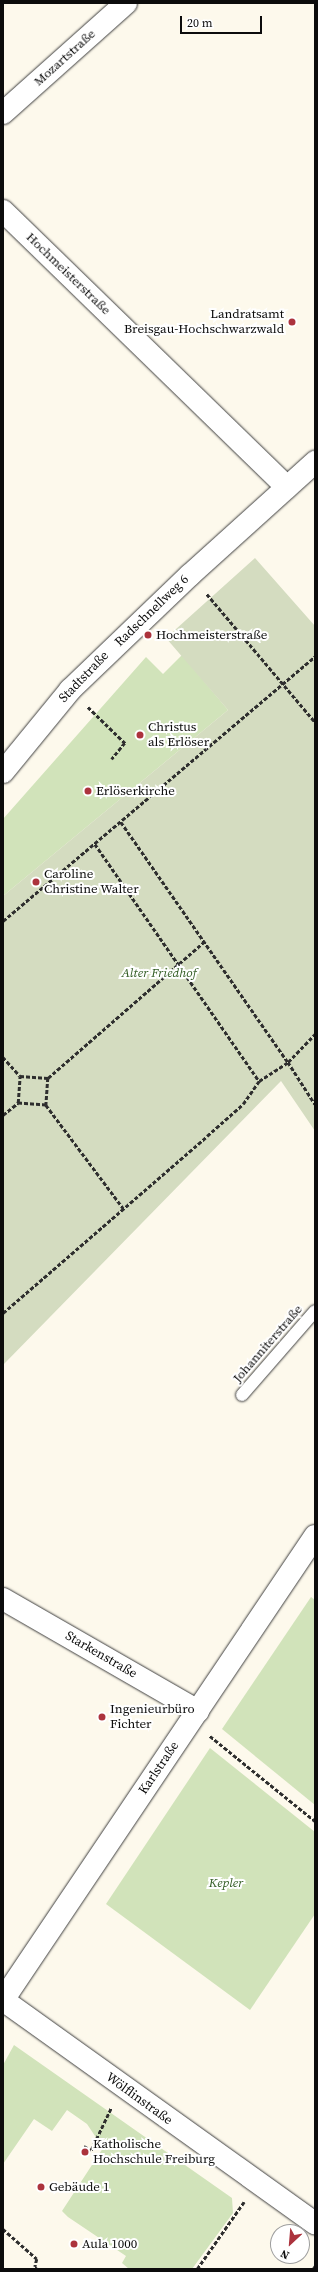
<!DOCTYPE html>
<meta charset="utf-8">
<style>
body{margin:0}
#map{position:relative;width:318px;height:2272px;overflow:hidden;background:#fdf9ec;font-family:"Source Serif 4",serif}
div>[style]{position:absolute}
.green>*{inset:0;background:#d1e3ba}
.cemetery>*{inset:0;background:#d4dcc0}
.path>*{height:2.5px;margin-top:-1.25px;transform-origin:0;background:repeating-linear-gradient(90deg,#2e2e2e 0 4px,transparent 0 6px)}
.roads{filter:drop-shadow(0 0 1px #3f3f3f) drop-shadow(0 0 1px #3f3f3f)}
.service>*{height:12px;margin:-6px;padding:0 6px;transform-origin:6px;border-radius:6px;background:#fff}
.minor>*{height:22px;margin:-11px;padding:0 11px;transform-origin:11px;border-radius:11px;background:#fff}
.dots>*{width:11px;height:11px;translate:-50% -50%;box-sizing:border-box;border:2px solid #fff;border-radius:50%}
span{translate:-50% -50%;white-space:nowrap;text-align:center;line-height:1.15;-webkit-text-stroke:4px #fff;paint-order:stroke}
.street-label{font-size:13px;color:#0c0c0c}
.poi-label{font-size:13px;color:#0c0c0c}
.right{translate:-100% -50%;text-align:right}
.left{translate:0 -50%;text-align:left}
.park-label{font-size:13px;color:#315c23;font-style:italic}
.frame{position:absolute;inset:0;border:4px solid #0c0c0c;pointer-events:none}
.north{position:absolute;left:270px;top:2224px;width:40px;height:40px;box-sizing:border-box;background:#fff;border:1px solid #9e9e9e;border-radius:50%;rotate:206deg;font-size:11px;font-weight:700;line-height:16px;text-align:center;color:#0c0c0c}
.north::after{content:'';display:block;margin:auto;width:14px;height:18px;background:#ac333d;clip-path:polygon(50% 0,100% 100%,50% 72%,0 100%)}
.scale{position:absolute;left:180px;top:16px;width:82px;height:18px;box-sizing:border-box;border:2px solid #0c0c0c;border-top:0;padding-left:5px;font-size:12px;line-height:14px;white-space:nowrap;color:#0c0c0c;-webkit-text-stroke:3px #fff;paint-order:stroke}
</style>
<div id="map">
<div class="green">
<div style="clip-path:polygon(182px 655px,228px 710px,3px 896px,3px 819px,146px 657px,163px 674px)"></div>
<div style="clip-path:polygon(311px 1597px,315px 1600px,315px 1805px,222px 1729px)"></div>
<div style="clip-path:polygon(210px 1748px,315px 1832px,315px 1914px,250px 2010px,106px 1904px)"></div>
<div style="clip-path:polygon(14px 2045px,232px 2198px,233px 2213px,192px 2269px,129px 2269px,122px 2263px,126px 2256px,68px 2217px,62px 2211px,103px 2148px,87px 2124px,67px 2110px,52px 2131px,34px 2119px,3px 2164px,3px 2065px)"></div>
</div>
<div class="cemetery">
<div style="clip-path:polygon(255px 558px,315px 626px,315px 1131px,281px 1081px,3px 1365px,3px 896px,228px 710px,166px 638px)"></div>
</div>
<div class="path">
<div style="left:207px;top:594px;width:167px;rotate:49.8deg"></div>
<div style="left:88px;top:707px;width:52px;rotate:44.2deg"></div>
<div style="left:125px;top:743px;width:21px;rotate:129deg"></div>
<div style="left:121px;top:822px;width:292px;rotate:55.2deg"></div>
<div style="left:288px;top:1062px;width:50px;rotate:57.3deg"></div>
<div style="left:95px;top:844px;width:288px;rotate:55.3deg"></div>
<div style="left:3px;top:921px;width:409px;rotate:-40.3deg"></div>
<div style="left:3px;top:1057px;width:25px;rotate:48deg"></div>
<div style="left:48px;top:1078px;width:208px;rotate:-41.1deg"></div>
<div style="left:46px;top:1105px;width:28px;rotate:-176deg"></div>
<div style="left:18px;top:1103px;width:27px;rotate:-86deg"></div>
<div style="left:20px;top:1076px;width:28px;rotate:4deg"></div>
<div style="left:48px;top:1078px;width:27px;rotate:94deg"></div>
<div style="left:46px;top:1105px;width:129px;rotate:53.2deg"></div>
<div style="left:3px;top:1115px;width:19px;rotate:-39deg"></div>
<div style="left:3px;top:1313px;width:270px;rotate:-40.9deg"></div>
<div style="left:207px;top:1136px;width:48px;rotate:-41.6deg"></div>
<div style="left:243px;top:1104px;width:28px;rotate:-55deg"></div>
<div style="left:259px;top:1081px;width:35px;rotate:-33deg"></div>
<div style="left:288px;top:1062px;width:39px;rotate:-46deg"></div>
<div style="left:210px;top:1736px;width:135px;rotate:39deg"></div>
<div style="left:84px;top:2146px;width:8px;rotate:30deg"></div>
<div style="left:91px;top:2150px;width:47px;rotate:-64.5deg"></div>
<div style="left:3px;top:2229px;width:45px;rotate:41.4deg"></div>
<div style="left:37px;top:2259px;width:8px;rotate:104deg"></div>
<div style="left:35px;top:2267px;width:3px;rotate:45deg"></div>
<div style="left:197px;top:2269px;width:82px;rotate:-55deg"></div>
<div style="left:313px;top:2269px;width:4px;rotate:-56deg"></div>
</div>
<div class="roads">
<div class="service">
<div style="left:242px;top:1395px;width:111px;rotate:-49deg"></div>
</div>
<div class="minor">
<div style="left:3px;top:113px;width:165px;rotate:-41.8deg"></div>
<div style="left:3px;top:211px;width:396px;rotate:44.2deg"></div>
<div style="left:3px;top:772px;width:106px;rotate:-50.7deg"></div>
<div style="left:70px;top:690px;width:166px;rotate:-43.8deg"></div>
<div style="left:190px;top:575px;width:169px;rotate:-42.1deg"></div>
<div style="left:3px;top:1599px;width:225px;rotate:29.9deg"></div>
<div style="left:3px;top:2000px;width:559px;rotate:-56.08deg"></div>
<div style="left:3px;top:2000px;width:384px;rotate:35.6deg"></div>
</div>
</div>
<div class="dots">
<div style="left:292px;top:322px;background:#ac333d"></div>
<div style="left:148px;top:635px;background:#ac333d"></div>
<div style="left:140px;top:735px;background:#ac333d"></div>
<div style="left:88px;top:791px;background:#ac333d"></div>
<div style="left:36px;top:882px;background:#ac333d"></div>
<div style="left:102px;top:1717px;background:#ac333d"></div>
<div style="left:85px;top:2152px;background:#ac333d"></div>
<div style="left:41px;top:2187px;background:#ac333d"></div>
<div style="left:74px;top:2244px;background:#ac333d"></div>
</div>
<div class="street-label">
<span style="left:65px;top:58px;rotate:-42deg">Mozartstraße</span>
<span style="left:68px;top:274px;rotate:44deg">Hochmeisterstraße</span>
<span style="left:152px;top:611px;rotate:-44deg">Radschnellweg 6</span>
<span style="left:84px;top:677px;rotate:-46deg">Stadtstraße</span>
<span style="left:268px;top:1344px;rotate:-49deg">Johanniterstraße</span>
<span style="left:101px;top:1655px;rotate:30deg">Starkenstraße</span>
<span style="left:159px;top:1768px;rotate:-56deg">Karlstraße</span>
<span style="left:139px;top:2099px;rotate:36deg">Wölflinstraße</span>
</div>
<div class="poi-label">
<span class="right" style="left:284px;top:322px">Landratsamt<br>Breisgau-Hochschwarzwald</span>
<span class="left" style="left:156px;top:635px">Hochmeisterstraße</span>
<span class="left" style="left:148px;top:735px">Christus<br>als Erlöser</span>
<span class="left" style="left:96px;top:791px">Erlöserkirche</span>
<span class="left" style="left:44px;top:882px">Caroline<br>Christine Walter</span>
<span class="left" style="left:110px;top:1717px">Ingenieurbüro<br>Fichter</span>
<span class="left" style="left:93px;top:2152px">Katholische<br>Hochschule Freiburg</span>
<span class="left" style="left:49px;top:2187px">Gebäude 1</span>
<span class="left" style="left:82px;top:2244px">Aula 1000</span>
</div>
<div class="park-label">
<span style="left:159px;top:973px">Alter Friedhof</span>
<span style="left:226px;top:1883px">Kepler</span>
</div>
<div class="frame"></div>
<div class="north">N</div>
<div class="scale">20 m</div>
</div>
